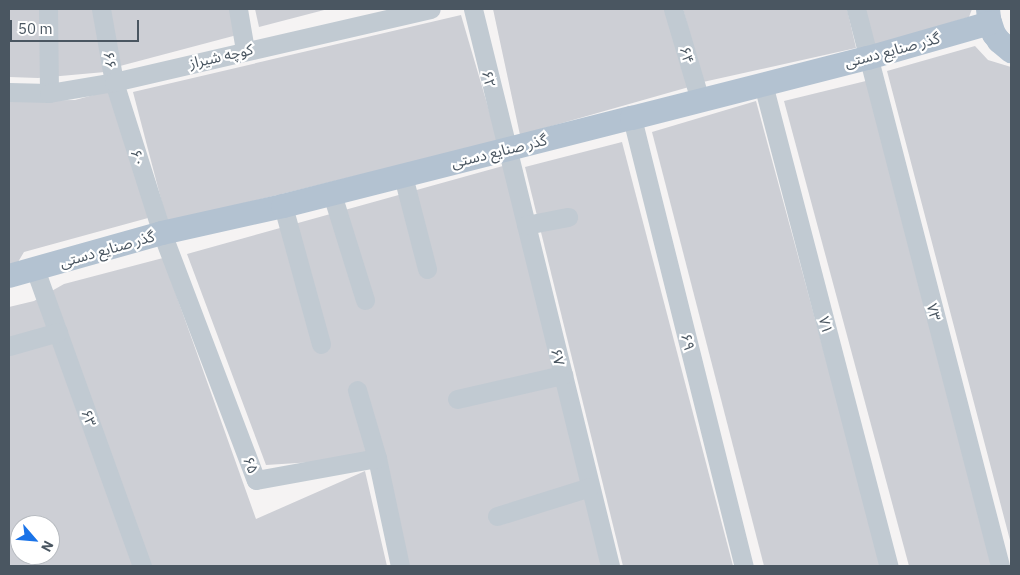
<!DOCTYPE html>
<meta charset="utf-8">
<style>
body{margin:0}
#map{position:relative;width:1020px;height:575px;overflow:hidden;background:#f5f3f3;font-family:"IBM Plex Sans","Noto Sans Arabic",sans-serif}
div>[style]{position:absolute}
.building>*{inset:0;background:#cdcfd5}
.minor>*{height:19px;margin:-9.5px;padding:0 9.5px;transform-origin:9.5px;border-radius:9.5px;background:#c1cad2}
.major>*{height:24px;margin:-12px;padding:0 12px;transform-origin:12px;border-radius:12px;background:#b3c2d1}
span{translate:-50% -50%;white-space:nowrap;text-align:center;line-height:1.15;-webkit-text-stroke:4.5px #fff;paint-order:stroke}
.street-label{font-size:15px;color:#4a5661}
.frame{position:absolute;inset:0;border:10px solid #4a5661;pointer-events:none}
.north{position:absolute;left:10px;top:515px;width:50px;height:50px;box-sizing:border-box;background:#fff;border:1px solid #b7bbc0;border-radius:50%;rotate:117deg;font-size:14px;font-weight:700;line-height:20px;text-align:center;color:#4a5661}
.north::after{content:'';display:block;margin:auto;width:18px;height:22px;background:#1a73e8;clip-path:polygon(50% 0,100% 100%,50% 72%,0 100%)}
.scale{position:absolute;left:10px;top:20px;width:129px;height:22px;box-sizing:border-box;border:2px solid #4a5661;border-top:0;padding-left:6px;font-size:15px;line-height:18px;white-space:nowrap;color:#4a5661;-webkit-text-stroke:4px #fff;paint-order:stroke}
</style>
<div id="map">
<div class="building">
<div style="clip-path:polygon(9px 9px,93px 9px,105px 72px,38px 78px,9px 77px)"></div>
<div style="clip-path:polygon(110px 9px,232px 9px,237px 35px,120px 66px)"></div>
<div style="clip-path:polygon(255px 9px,328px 9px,259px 27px)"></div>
<div style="clip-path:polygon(493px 9px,666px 9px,689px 87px,520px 135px)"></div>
<div style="clip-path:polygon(683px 9px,847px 9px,856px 48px,703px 82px)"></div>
<div style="clip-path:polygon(865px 9px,972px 9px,969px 17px,873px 46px)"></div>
<div style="clip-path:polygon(461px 15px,498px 141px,167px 222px,133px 92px)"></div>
<div style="clip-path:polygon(975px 46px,988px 60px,1011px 67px,1011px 544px,887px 71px)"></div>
<div style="clip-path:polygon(874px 79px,995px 566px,909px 566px,784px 101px)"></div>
<div style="clip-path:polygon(112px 90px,148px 218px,24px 252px,15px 267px,9px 270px,9px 101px,75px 100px)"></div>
<div style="clip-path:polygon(756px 101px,882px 566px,764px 566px,652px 132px)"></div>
<div style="clip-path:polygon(622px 142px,733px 566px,623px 566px,525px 167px)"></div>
<div style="clip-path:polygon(510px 164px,610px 566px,406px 566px,377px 458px,266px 465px,187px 254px)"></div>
<div style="clip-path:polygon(evenodd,163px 258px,256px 519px,365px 471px,387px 566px,9px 566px,9px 307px,34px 301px,64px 284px,163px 258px,20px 525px,50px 525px,50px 555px,20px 555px,20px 525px)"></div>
</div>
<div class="minor">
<div style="left:48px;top:9px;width:84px;rotate:89.3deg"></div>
<div style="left:101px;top:9px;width:74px;rotate:79.9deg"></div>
<div style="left:114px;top:82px;width:158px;rotate:72.4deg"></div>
<div style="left:162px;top:233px;width:264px;rotate:69.2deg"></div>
<div style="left:256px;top:480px;width:123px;rotate:-10.3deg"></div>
<div style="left:377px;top:458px;width:110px;rotate:78deg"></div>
<div style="left:238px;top:9px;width:42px;rotate:80.3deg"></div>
<div style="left:473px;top:9px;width:574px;rotate:76.18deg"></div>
<div style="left:673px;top:9px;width:95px;rotate:73.5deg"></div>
<div style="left:856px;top:9px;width:575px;rotate:75.5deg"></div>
<div style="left:763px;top:84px;width:498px;rotate:75.4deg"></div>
<div style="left:9px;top:92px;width:40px;rotate:1.4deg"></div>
<div style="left:49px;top:93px;width:66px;rotate:-9.6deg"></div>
<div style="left:114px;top:82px;width:325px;rotate:-13deg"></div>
<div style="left:632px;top:118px;width:462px;rotate:76deg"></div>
<div style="left:403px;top:176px;width:96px;rotate:75.5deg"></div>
<div style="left:332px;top:194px;width:111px;rotate:72.7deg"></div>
<div style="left:283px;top:206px;width:143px;rotate:74.6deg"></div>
<div style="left:526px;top:225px;width:43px;rotate:-10.8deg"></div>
<div style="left:35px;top:269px;width:316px;rotate:70.2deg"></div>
<div style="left:9px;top:346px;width:51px;rotate:-15.9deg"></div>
<div style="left:357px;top:390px;width:71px;rotate:73.6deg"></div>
<div style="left:457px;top:399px;width:109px;rotate:-12.8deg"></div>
<div style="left:497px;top:516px;width:97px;rotate:-17.3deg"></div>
</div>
<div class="major">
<div style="left:988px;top:9px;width:10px;rotate:84deg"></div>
<div style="left:989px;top:19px;width:16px;rotate:72deg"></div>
<div style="left:994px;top:34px;width:9px;rotate:54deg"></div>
<div style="left:999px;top:41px;width:16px;rotate:40deg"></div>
<div style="left:9px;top:276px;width:159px;rotate:-15.7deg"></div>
<div style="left:162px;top:233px;width:124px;rotate:-12.6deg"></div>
<div style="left:283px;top:206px;width:360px;rotate:-14.2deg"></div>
<div style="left:632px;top:118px;width:244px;rotate:-14.3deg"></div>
<div style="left:868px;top:58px;width:127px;rotate:-16deg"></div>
</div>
<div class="street-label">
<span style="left:892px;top:50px;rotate:-15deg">گذر صنایع دستی</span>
<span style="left:687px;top:55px;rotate:74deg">۶۴</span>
<span style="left:221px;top:56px;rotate:-13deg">کوچه شیراز</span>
<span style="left:110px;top:60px;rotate:80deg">۶۶</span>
<span style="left:489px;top:79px;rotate:76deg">۶۲</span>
<span style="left:499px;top:151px;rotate:-14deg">گذر صنایع دستی</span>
<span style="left:138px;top:158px;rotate:72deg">۶۰</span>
<span style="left:107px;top:249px;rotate:-16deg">گذر صنایع دستی</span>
<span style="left:934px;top:312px;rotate:75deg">۷۳</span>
<span style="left:826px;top:325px;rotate:75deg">۷۱</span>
<span style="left:688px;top:342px;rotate:76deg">۶۹</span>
<span style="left:558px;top:357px;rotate:76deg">۶۷</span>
<span style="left:89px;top:418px;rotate:70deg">۶۳</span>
<span style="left:251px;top:465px;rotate:67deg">۶۵</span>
</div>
<div class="frame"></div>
<div class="north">N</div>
<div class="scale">50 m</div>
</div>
